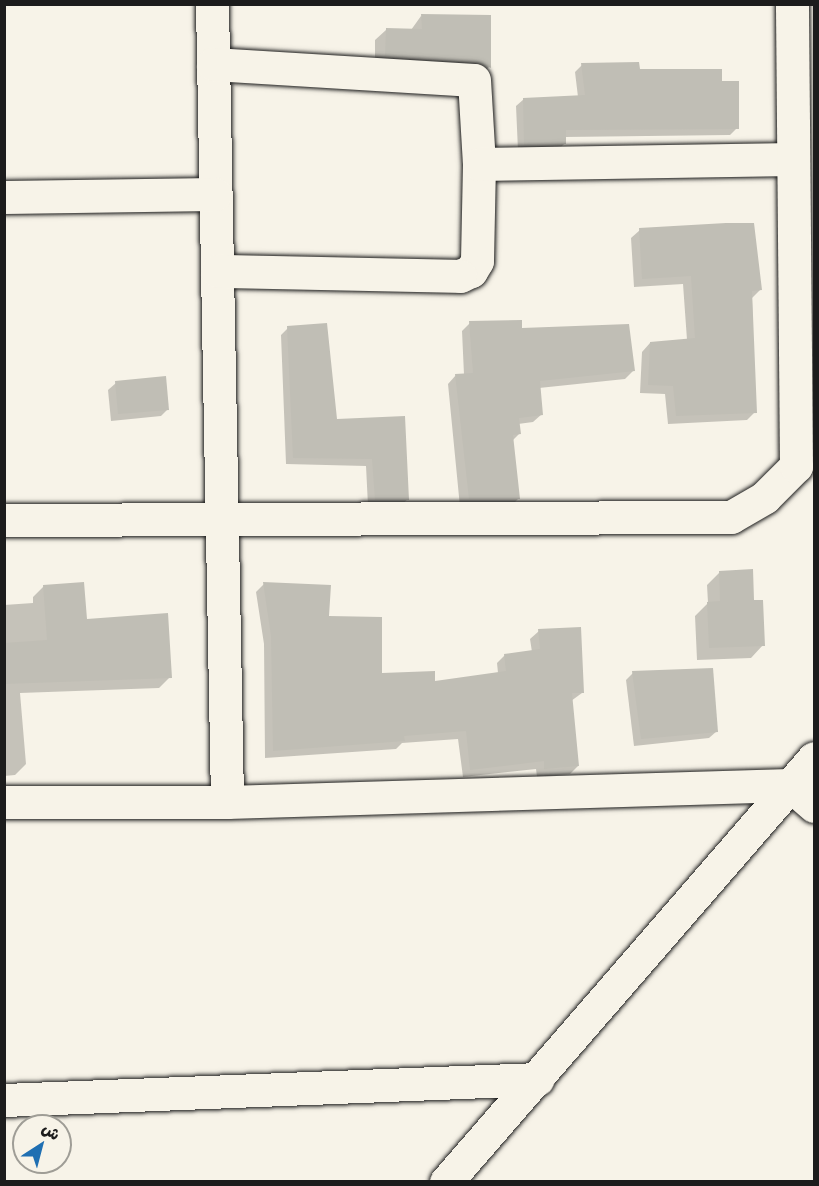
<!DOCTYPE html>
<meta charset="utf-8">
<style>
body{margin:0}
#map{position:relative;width:819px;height:1186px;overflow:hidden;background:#f7f3e8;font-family:"Patrick Hand","Playpen Sans Arabic",sans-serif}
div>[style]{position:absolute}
.shadow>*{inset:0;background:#0003}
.building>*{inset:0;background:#c0beb5}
.roads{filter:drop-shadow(0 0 2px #1c1c1c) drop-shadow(0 0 2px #1c1c1c)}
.minor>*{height:33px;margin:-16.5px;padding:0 16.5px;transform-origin:16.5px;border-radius:16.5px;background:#f7f3e8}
span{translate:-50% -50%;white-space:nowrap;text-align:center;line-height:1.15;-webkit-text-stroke:4.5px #f7f3e8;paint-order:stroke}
.frame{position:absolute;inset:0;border:6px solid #1c1c1c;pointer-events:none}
.north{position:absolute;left:12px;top:1114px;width:60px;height:60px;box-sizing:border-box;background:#f7f3e8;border:2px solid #9f9d96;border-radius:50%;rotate:36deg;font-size:16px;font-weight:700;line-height:24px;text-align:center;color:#1c1c1c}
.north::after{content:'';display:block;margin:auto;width:21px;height:27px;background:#1f6fb2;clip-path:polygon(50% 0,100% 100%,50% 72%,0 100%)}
</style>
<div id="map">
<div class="shadow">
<div style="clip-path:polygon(421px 16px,489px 67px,479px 78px,375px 66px,375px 40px,386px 30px,411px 30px)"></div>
<div style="clip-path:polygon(582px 65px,720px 83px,737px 128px,730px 135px,565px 137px,565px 143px,558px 150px,518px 151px,516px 106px,524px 99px,578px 97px,575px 72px)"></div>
<div style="clip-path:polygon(640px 230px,761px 289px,752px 298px,755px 412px,747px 420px,668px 424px,665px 394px,640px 393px,642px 352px,650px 343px,687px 340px,683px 284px,634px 287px,631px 238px)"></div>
<div style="clip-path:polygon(470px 323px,521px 330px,633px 371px,625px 379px,539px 388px,542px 414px,533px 422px,518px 424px,519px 434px,512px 441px,518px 499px,510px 507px,460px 507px,448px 384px,456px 375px,464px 375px,462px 331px)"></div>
<div style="clip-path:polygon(288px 328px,336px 420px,403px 417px,408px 499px,400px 506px,368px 506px,366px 466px,286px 464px,281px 335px)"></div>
<div style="clip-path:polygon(116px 383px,168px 409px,161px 416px,111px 421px,108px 390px)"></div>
<div style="clip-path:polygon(719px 573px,753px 602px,763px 645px,751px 658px,697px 660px,695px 616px,708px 603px,707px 585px)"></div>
<div style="clip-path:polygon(264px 584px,328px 618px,380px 674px,434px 683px,498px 673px,497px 663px,505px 655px,532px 652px,530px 639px,539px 631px,582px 693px,571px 701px,578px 766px,570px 774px,537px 777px,536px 769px,463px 777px,458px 739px,402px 743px,396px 749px,265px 758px,264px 644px,256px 592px)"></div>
<div style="clip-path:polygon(44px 586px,85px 620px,170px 677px,159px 688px,20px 693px,26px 764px,15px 775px,4px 776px,4px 605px,33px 603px,33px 597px)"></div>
<div style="clip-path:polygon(633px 673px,717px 731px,709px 738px,634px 746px,626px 680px)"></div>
</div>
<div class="building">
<div style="clip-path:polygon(421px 14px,491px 15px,491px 68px,475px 61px,385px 56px,386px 28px,422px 29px)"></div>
<div style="clip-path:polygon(639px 62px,640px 69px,722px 69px,722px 81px,739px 81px,739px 129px,566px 130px,566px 144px,524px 145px,523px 98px,585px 95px,581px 63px)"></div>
<div style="clip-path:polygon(726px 223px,754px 223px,762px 290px,752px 291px,757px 413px,676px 416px,673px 386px,648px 385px,650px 342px,695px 338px,691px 276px,642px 279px,639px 228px)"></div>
<div style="clip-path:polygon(522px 320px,522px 328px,629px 324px,635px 371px,540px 381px,543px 415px,519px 418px,521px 434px,513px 435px,520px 499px,469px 499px,455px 374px,473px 373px,469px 321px)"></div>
<div style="clip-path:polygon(327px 323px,337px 419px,405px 416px,409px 500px,375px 500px,372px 459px,293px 458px,287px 326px)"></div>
<div style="clip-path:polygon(166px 376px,169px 410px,118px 414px,115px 381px)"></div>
<div style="clip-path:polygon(753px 569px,754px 600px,763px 600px,765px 646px,709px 648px,707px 602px,720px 601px,719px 571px)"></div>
<div style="clip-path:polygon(84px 582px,87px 619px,168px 613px,172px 678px,4px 684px,4px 643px,47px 640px,43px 585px)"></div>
<div style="clip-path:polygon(263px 582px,331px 585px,329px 616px,382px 617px,382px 673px,435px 671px,435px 681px,506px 671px,504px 654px,540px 649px,538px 629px,581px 627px,584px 693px,572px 693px,579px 766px,544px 769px,544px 761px,470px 770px,466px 731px,404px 736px,405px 741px,273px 751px,271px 636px)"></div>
<div style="clip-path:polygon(713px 668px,718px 732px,641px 739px,632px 671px)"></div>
</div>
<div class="roads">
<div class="minor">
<div style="left:212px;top:4px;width:798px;rotate:88.92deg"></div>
<div style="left:213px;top:64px;width:261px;rotate:3.5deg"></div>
<div style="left:474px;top:80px;width:84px;rotate:86.6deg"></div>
<div style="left:479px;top:164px;width:97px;rotate:91.2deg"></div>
<div style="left:477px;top:261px;width:12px;rotate:121deg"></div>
<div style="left:471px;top:271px;width:12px;rotate:156deg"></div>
<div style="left:460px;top:276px;width:243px;rotate:-178.8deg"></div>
<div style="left:479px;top:164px;width:314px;rotate:-0.9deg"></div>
<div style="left:4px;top:197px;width:211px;rotate:-0.8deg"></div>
<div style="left:4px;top:520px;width:727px;rotate:-0.24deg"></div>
<div style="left:731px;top:517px;width:39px;rotate:-30deg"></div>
<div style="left:765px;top:497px;width:44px;rotate:-45deg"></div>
<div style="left:796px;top:466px;width:462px;rotate:-90.5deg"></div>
<div style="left:4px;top:802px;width:223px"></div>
<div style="left:227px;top:802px;width:563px;rotate:-1.73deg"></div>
<div style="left:790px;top:785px;width:32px;rotate:41deg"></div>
<div style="left:4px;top:1100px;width:534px;rotate:-2.25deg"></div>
<div style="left:446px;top:1182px;width:561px;rotate:-49.04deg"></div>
</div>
</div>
<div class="frame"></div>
<div class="north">ش</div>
</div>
